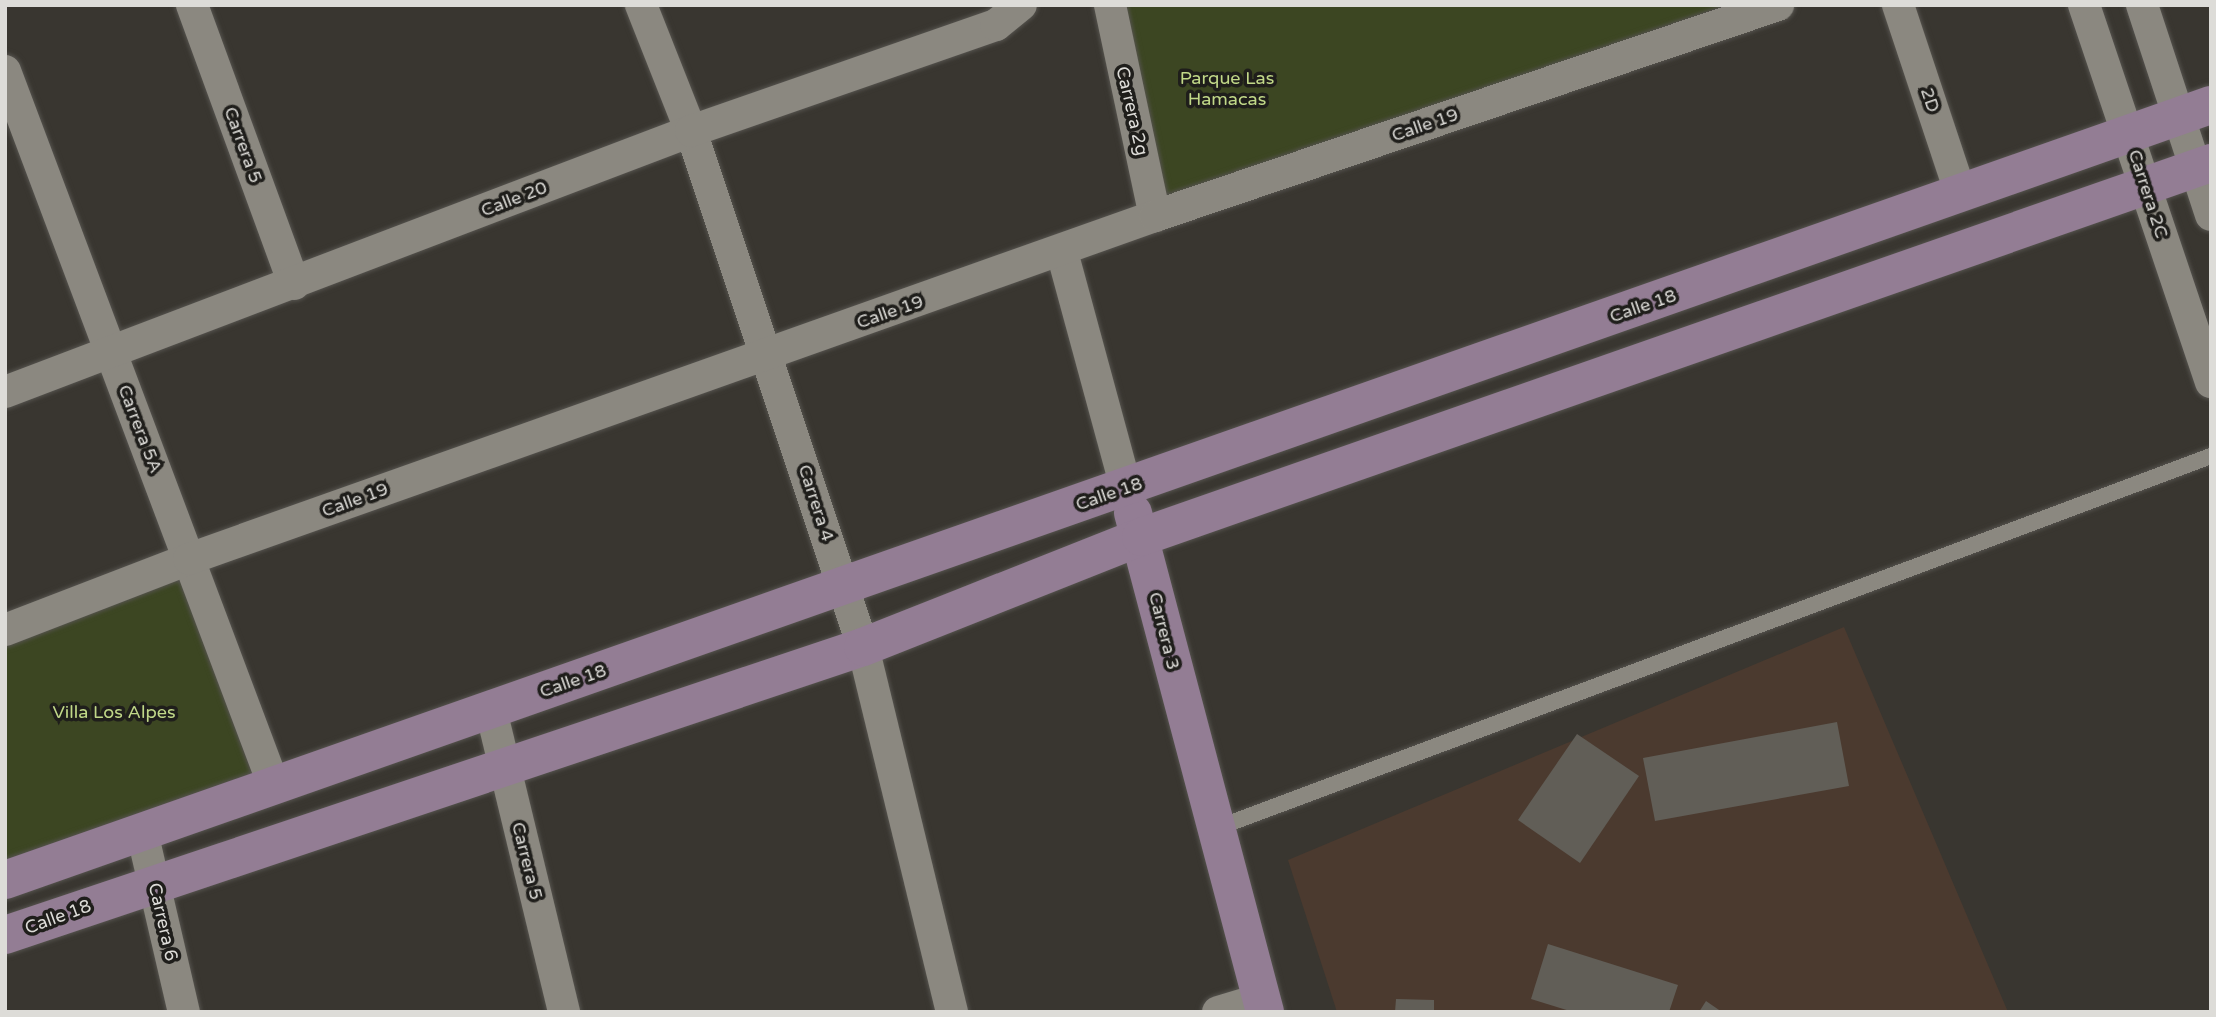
<!DOCTYPE html>
<style>
body{margin:0}
#map{position:relative;width:2216px;height:1017px;overflow:hidden;background:#393630;font-family:"Varela Round",sans-serif}
div>[style]{position:absolute}
.education>*{inset:0;background:#4b3a2f}
.green>*{inset:0;background:#3c4622}
.building>*{inset:0;background:#615e57}
.roads{filter:drop-shadow(0 0 2px #55534e) drop-shadow(0 0 2px #55534e)}
.lane>*{height:16px;margin:-8px;padding:0 8px;transform-origin:8px;border-radius:8px;background:#8b8880}
.street>*{height:32px;margin:-16px;padding:0 16px;transform-origin:16px;border-radius:16px;background:#8b8880}
.secondary>*{height:38px;margin:-19px;padding:0 19px;transform-origin:19px;border-radius:19px;background:#937d94}
span{translate:-50% -50%;white-space:nowrap;text-align:center;line-height:1.15;-webkit-text-stroke:7px #1f1e1b;paint-order:stroke}
.park-label{font-size:18px;color:#c1d888}
.street-label{font-size:18px;color:#dddcd8}
.frame{position:absolute;inset:0;border:7px solid #dddcd8;pointer-events:none}
</style>
<div id="map">
<div class="education">
<div style="clip-path:polygon(1844px 627px,2008px 1012px,1337px 1012px,1288px 860px)"></div>
</div>
<div class="green">
<div style="clip-path:polygon(1122px 5px,1726px 5px,1165px 199px)"></div>
<div style="clip-path:polygon(179px 575px,253px 777px,5px 864px,5px 637px)"></div>
</div>
<div class="building">
<div style="clip-path:polygon(1837px 722px,1849px 786px,1655px 821px,1643px 758px)"></div>
<div style="clip-path:polygon(1577px 734px,1639px 776px,1580px 863px,1518px 820px)"></div>
<div style="clip-path:polygon(1548px 944px,1678px 985px,1669px 1012px,1573px 1012px,1531px 999px)"></div>
<div style="clip-path:polygon(1396px 999px,1434px 1000px,1434px 1012px,1395px 1012px)"></div>
<div style="clip-path:polygon(1706px 1001px,1722px 1012px,1699px 1012px)"></div>
</div>
<div class="roads">
<div class="lane">
<div style="left:1217px;top:828px;width:1061px;rotate:-20.52deg"></div>
</div>
<div class="street">
<div style="left:192px;top:5px;width:297px;rotate:69.9deg"></div>
<div style="left:641px;top:5px;width:136px;rotate:68.4deg"></div>
<div style="left:691px;top:131px;width:544px;rotate:71.57deg"></div>
<div style="left:863px;top:647px;width:376px;rotate:76.3deg"></div>
<div style="left:1110px;top:5px;width:216px;rotate:78deg"></div>
<div style="left:1898px;top:5px;width:199px;rotate:71.6deg"></div>
<div style="left:2084px;top:5px;width:398px;rotate:71.4deg"></div>
<div style="left:2142px;top:5px;width:221px;rotate:71.8deg"></div>
<div style="left:5px;top:71px;width:764px;rotate:69.38deg"></div>
<div style="left:1062px;top:252px;width:245px;rotate:74.8deg"></div>
<div style="left:5px;top:392px;width:734px;rotate:-20.83deg"></div>
<div style="left:691px;top:131px;width:323px;rotate:-19.2deg"></div>
<div style="left:996px;top:25px;width:32px;rotate:-39deg"></div>
<div style="left:5px;top:630px;width:197px;rotate:-21.1deg"></div>
<div style="left:189px;top:559px;width:1025px;rotate:-19.55deg"></div>
<div style="left:1155px;top:216px;width:658px;rotate:-18.71deg"></div>
<div style="left:491px;top:710px;width:311px;rotate:76.4deg"></div>
<div style="left:142px;top:832px;width:185px;rotate:76.9deg"></div>
<div style="left:1218px;top:1012px;width:45px;rotate:-16.8deg"></div>
</div>
<div class="secondary">
<div style="left:1133px;top:513px;width:516px;rotate:75.18deg"></div>
<div style="left:5px;top:880px;width:2338px;rotate:-19.36deg"></div>
<div style="left:5px;top:935px;width:905px;rotate:-18.56deg"></div>
<div style="left:863px;top:647px;width:299px;rotate:-21.6deg"></div>
<div style="left:1141px;top:537px;width:1133px;rotate:-19.27deg"></div>
</div>
</div>
<div class="park-label">
<span style="left:1227px;top:89px">Parque Las<br>Hamacas</span>
<span style="left:114px;top:712px">Villa Los Alpes</span>
</div>
<div class="street-label">
<span style="left:1930px;top:100px;rotate:71deg">2D</span>
<span style="left:1132px;top:111px;rotate:77deg">Carrera 2g</span>
<span style="left:1425px;top:125px;rotate:-19deg">Calle 19</span>
<span style="left:243px;top:145px;rotate:70deg">Carrera 5</span>
<span style="left:2148px;top:194px;rotate:72deg">Carrera 2C</span>
<span style="left:514px;top:199px;rotate:-21deg">Calle 20</span>
<span style="left:1643px;top:306px;rotate:-19deg">Calle 18</span>
<span style="left:890px;top:312px;rotate:-19deg">Calle 19</span>
<span style="left:140px;top:429px;rotate:69deg">Carrera 5A</span>
<span style="left:1109px;top:494px;rotate:-19deg">Calle 18</span>
<span style="left:355px;top:500px;rotate:-20deg">Calle 19</span>
<span style="left:816px;top:503px;rotate:72deg">Carrera 4</span>
<span style="left:1164px;top:631px;rotate:76deg">Carrera 3</span>
<span style="left:573px;top:681px;rotate:-19deg">Calle 18</span>
<span style="left:527px;top:861px;rotate:76deg">Carrera 5</span>
<span style="left:58px;top:917px;rotate:-20deg">Calle 18</span>
<span style="left:163px;top:922px;rotate:77deg">Carrera 6</span>
</div>
<div class="frame"></div>
</div>
